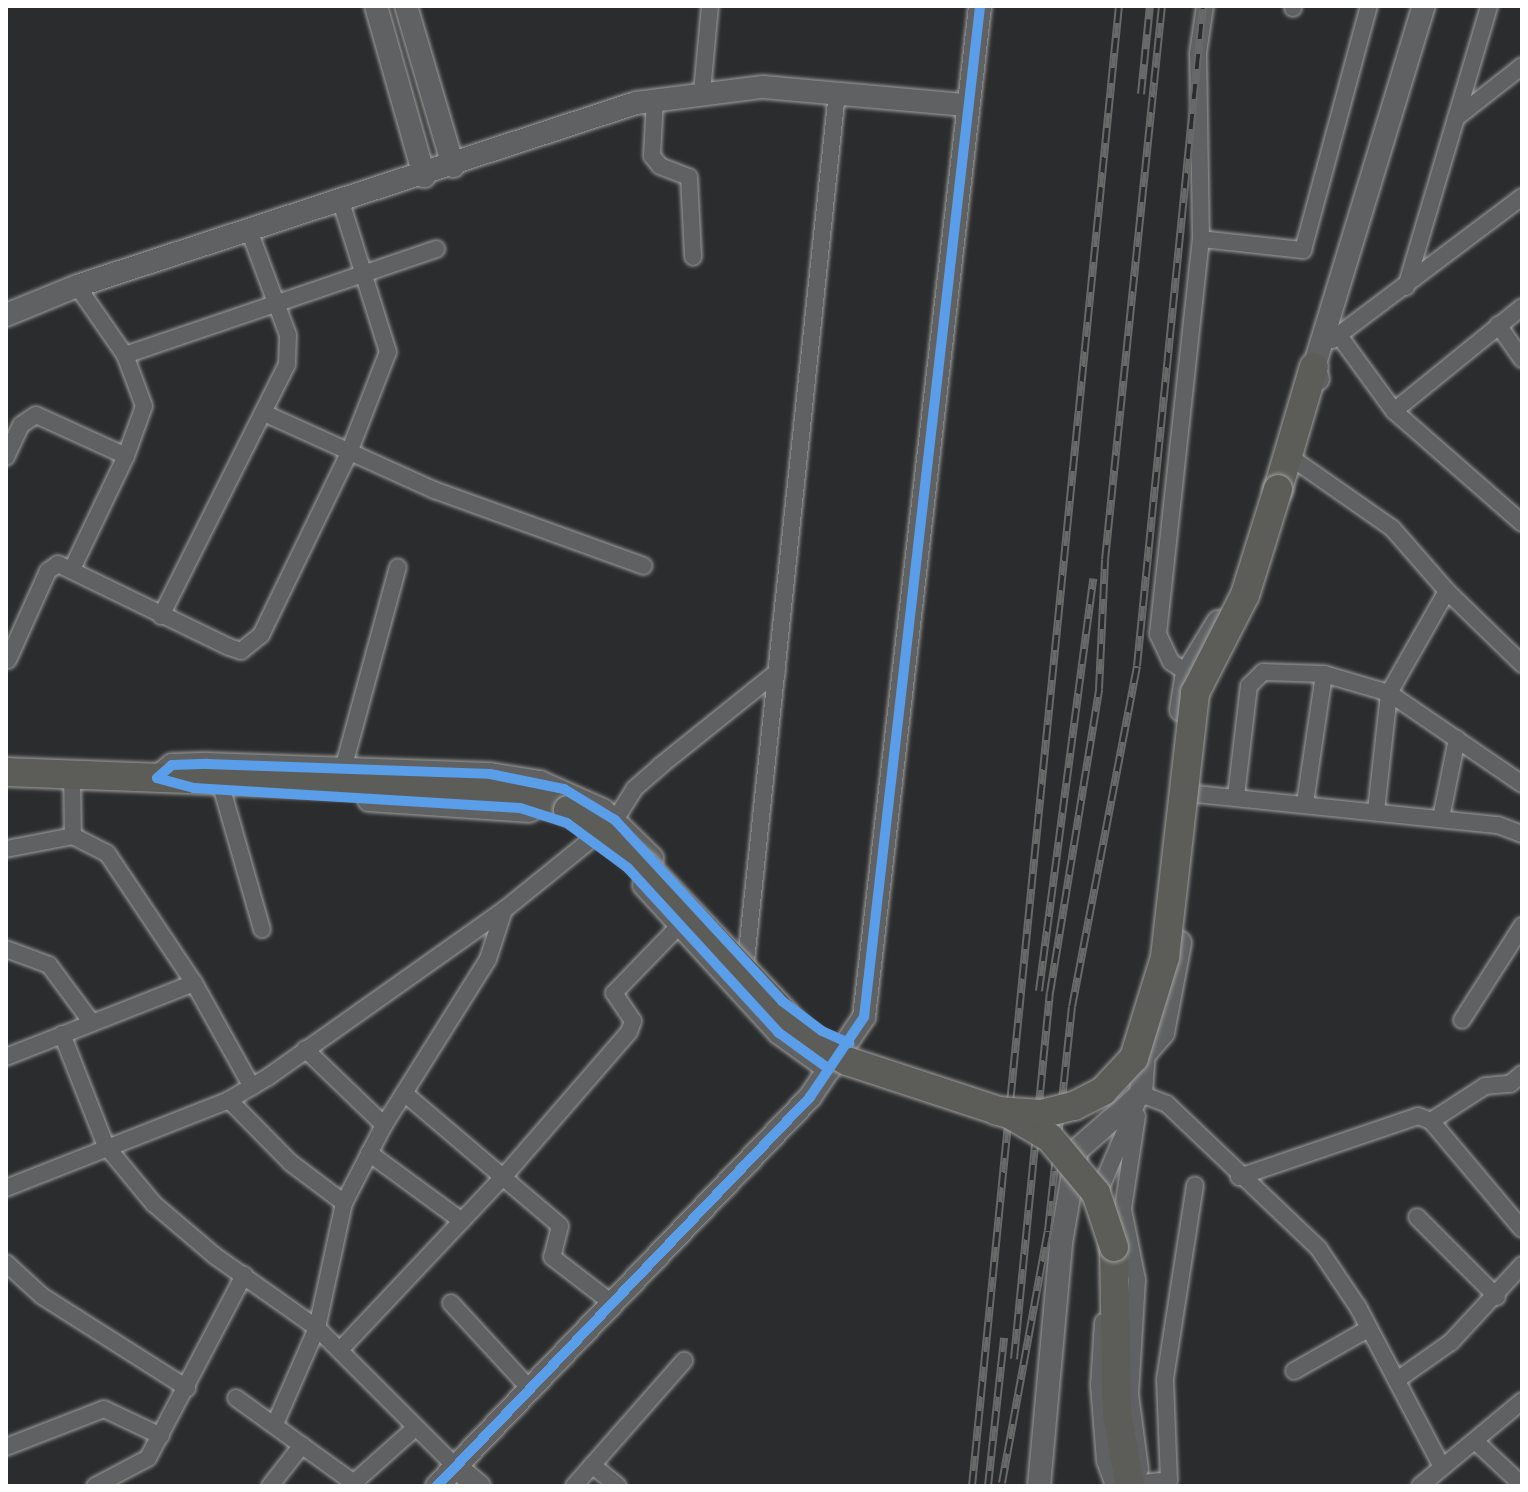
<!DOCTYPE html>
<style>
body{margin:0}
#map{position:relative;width:1528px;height:1492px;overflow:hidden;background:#2b2c2d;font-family:Itim,sans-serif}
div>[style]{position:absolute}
.roads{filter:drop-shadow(0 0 2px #a0a0a0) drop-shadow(0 0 2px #a0a0a0)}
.street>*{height:16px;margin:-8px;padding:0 8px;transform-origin:8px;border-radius:8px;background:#606162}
.secondary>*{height:22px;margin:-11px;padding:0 11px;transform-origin:11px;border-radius:11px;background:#606162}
.highway>*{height:28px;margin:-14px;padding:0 14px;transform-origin:14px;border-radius:14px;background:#5c5c58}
.rail>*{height:8px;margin-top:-4px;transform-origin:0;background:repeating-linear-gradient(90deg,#2a2d2e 0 15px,#686969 0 30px);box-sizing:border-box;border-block:2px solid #686969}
.bridges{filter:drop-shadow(0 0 2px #a0a0a0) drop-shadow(0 0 2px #a0a0a0)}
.highway-bridge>*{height:28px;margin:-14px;padding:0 14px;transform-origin:14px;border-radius:14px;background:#5c5c58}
.cycleway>*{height:10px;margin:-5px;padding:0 5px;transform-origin:5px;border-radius:5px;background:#5a9eea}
span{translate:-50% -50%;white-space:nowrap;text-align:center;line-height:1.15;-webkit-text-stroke:6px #2a2d2e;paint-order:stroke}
.frame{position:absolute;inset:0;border:8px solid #fff;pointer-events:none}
</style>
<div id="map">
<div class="roads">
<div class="street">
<div style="left:1293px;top:8px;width:2px;rotate:-90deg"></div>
<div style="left:702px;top:92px;width:86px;rotate:-84.7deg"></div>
<div style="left:655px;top:100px;width:56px;rotate:93.1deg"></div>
<div style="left:652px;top:156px;width:13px;rotate:51deg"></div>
<div style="left:660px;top:166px;width:31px;rotate:21deg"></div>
<div style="left:689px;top:177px;width:80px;rotate:87.1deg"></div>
<div style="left:1456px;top:118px;width:84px;rotate:-38.2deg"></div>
<div style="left:1201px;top:239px;width:103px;rotate:6.2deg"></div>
<div style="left:1303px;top:250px;width:253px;rotate:-74.9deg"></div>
<div style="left:1406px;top:287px;width:293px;rotate:-73.5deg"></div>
<div style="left:1498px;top:325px;width:42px;rotate:54.8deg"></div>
<div style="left:1340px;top:337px;width:92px;rotate:53.9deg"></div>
<div style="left:1394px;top:411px;width:170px;rotate:41.2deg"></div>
<div style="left:1332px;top:340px;width:238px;rotate:-37deg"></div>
<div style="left:125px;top:355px;width:329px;rotate:-18.8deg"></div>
<div style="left:1394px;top:411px;width:165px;rotate:-39.1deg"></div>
<div style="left:264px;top:413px;width:187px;rotate:24.4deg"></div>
<div style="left:434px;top:490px;width:223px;rotate:19.9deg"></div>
<div style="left:6px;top:457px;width:35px;rotate:-65deg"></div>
<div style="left:21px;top:425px;width:18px;rotate:-34deg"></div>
<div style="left:36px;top:415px;width:99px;rotate:24.5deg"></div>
<div style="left:1296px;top:461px;width:117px;rotate:34.9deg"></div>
<div style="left:1392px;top:528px;width:84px;rotate:48.9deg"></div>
<div style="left:1447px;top:591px;width:105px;rotate:44.2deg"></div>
<div style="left:73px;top:567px;width:123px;rotate:-64.5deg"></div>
<div style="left:126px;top:456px;width:53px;rotate:-70.2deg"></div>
<div style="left:144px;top:406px;width:54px;rotate:-110.4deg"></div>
<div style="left:125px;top:355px;width:84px;rotate:-124.8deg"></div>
<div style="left:161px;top:616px;width:282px;rotate:-63.4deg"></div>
<div style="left:287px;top:364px;width:29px;rotate:-88deg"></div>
<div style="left:288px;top:335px;width:112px;rotate:-110.4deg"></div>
<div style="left:8px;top:660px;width:98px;rotate:-65.8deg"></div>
<div style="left:48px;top:571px;width:12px;rotate:-35deg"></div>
<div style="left:58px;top:564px;width:190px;rotate:25.9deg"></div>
<div style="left:229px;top:647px;width:13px;rotate:18deg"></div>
<div style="left:241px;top:651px;width:26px;rotate:-39deg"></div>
<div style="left:261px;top:635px;width:200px;rotate:-64.2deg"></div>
<div style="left:348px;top:455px;width:110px;rotate:-68.8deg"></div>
<div style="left:388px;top:352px;width:157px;rotate:-107.4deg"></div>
<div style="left:1195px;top:678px;width:29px;rotate:-146deg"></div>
<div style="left:1171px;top:662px;width:31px;rotate:-115deg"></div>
<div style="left:1158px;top:634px;width:397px;rotate:-83.8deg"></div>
<div style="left:1201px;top:239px;width:186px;rotate:-90.9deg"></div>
<div style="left:1198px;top:53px;width:48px;rotate:-81.5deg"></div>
<div style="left:343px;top:769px;width:209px;rotate:-74.8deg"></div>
<div style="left:72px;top:775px;width:61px;rotate:89.1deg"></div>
<div style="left:222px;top:789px;width:146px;rotate:74.1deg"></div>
<div style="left:1196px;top:794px;width:304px;rotate:5.9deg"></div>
<div style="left:1498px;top:825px;width:26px;rotate:21deg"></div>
<div style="left:1236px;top:796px;width:111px;rotate:-83.3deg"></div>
<div style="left:1249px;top:686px;width:20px;rotate:-45deg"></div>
<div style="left:1263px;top:672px;width:61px;rotate:1.9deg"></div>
<div style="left:1324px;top:674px;width:68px;rotate:16.3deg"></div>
<div style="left:1389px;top:693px;width:161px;rotate:34.4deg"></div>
<div style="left:1305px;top:803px;width:130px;rotate:-81.6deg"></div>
<div style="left:1376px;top:811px;width:119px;rotate:-83.7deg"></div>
<div style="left:1389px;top:693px;width:117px;rotate:-60.4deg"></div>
<div style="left:1441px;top:818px;width:81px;rotate:-78.6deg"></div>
<div style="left:6px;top:849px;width:68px;rotate:-11deg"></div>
<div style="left:73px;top:836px;width:38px;rotate:27deg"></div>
<div style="left:107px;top:853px;width:156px;rotate:56.2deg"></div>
<div style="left:194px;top:983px;width:119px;rotate:60.9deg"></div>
<div style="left:6px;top:949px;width:46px;rotate:20.4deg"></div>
<div style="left:49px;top:965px;width:72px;rotate:53.4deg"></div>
<div style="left:746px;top:961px;width:874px;rotate:-84.02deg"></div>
<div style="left:1462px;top:1020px;width:112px;rotate:-57.4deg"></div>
<div style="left:62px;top:1034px;width:120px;rotate:68.6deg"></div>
<div style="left:106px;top:1146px;width:75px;rotate:50.4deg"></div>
<div style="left:154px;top:1204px;width:80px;rotate:40.4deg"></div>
<div style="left:215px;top:1256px;width:125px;rotate:35.2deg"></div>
<div style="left:317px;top:1328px;width:197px;rotate:45deg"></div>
<div style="left:305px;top:1049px;width:110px;rotate:43.9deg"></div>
<div style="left:6px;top:1057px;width:202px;rotate:-21.5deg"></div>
<div style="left:404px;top:1093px;width:205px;rotate:40.4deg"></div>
<div style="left:560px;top:1226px;width:32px;rotate:104deg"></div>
<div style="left:552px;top:1257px;width:77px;rotate:37.6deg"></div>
<div style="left:1141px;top:1094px;width:28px;rotate:21deg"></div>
<div style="left:1167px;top:1104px;width:210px;rotate:43.6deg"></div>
<div style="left:1319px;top:1249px;width:70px;rotate:56.1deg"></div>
<div style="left:1358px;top:1307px;width:181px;rotate:62.3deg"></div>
<div style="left:229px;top:1100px;width:88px;rotate:45.5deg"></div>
<div style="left:291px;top:1163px;width:66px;rotate:37deg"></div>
<div style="left:1137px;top:1116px;width:94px;rotate:98.6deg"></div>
<div style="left:1123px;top:1209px;width:72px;rotate:78.8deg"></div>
<div style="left:1137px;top:1280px;width:114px;rotate:93.5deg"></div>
<div style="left:1130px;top:1394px;width:76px;rotate:82.4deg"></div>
<div style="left:1431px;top:1121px;width:64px;rotate:-32.9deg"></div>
<div style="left:1485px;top:1086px;width:25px;rotate:-5deg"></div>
<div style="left:1510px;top:1084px;width:16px;rotate:-40deg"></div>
<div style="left:369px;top:1153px;width:115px;rotate:36.2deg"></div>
<div style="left:1239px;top:1177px;width:189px;rotate:-18.8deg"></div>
<div style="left:1418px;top:1116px;width:14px;rotate:21deg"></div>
<div style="left:1431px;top:1121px;width:141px;rotate:49.9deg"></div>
<div style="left:6px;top:1188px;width:240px;rotate:-21.5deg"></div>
<div style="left:229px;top:1100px;width:45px;rotate:-30.5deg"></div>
<div style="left:268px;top:1077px;width:289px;rotate:-35.3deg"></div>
<div style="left:504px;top:910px;width:143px;rotate:-39deg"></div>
<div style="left:615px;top:820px;width:36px;rotate:-58deg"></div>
<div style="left:634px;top:789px;width:35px;rotate:-41deg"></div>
<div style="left:660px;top:766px;width:150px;rotate:-38.8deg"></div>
<div style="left:1096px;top:1199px;width:104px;rotate:-66.9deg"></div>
<div style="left:1417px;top:1217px;width:113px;rotate:45deg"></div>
<div style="left:6px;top:1263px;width:49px;rotate:42.5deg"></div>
<div style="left:42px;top:1296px;width:172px;rotate:32.4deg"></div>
<div style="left:451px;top:1303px;width:120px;rotate:47.4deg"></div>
<div style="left:1103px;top:1322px;width:63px;rotate:93.6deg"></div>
<div style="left:1099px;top:1385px;width:76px;rotate:85.5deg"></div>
<div style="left:1105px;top:1461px;width:27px;rotate:70deg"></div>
<div style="left:340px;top:1350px;width:241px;rotate:-46.7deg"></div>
<div style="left:505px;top:1175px;width:189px;rotate:-49.1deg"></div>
<div style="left:629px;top:1032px;width:12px;rotate:-70deg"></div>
<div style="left:633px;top:1021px;width:34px;rotate:-124deg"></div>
<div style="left:614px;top:993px;width:95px;rotate:-45.9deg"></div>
<div style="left:1294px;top:1371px;width:85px;rotate:-29.6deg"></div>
<div style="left:1397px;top:1380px;width:66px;rotate:-35.1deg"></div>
<div style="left:1451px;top:1342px;width:105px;rotate:-47.3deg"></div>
<div style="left:236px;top:1398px;width:145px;rotate:35.8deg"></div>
<div style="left:275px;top:1424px;width:105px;rotate:-66.4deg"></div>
<div style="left:317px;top:1328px;width:128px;rotate:-77.8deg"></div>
<div style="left:344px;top:1203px;width:88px;rotate:-62.9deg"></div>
<div style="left:384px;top:1125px;width:196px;rotate:-57.9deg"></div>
<div style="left:488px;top:959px;width:52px;rotate:-71.9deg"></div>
<div style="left:1475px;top:1441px;width:64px;rotate:43.1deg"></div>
<div style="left:6px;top:1447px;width:105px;rotate:-21.2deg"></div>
<div style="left:104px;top:1409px;width:63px;rotate:25.3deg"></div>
<div style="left:592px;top:1465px;width:33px;rotate:39deg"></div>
<div style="left:1142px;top:1483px;width:27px;rotate:-6deg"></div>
<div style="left:1169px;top:1480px;width:101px;rotate:-92.3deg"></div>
<div style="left:1165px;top:1379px;width:196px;rotate:-81.2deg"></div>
<div style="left:95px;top:1486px;width:60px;rotate:-27.8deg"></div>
<div style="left:148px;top:1458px;width:207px;rotate:-62.3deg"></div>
<div style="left:270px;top:1486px;width:52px;rotate:-52deg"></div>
<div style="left:350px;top:1486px;width:86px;rotate:-41.7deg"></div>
<div style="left:574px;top:1486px;width:167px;rotate:-48.7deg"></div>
<div style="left:1420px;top:1486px;width:133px;rotate:-39.8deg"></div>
</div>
<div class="secondary">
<div style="left:376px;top:6px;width:177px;rotate:74.2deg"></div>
<div style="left:406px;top:6px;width:167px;rotate:73.6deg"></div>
<div style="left:6px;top:315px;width:77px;rotate:-22.2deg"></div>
<div style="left:77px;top:286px;width:588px;rotate:-18.13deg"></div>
<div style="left:636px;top:103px;width:128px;rotate:-7.2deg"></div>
<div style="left:763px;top:87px;width:204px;rotate:5.1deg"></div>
<div style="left:1318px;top:379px;width:13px;rotate:-108deg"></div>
<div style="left:1314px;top:367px;width:377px;rotate:-73.1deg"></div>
<div style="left:1181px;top:710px;width:37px;rotate:-81deg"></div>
<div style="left:1187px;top:673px;width:60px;rotate:-58.7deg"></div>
<div style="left:160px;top:775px;width:16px;rotate:-40deg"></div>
<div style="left:172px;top:765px;width:35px;rotate:-2deg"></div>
<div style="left:207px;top:764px;width:283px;rotate:2deg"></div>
<div style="left:490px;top:774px;width:51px;rotate:9.1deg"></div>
<div style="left:540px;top:782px;width:69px;rotate:24deg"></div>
<div style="left:603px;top:810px;width:69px;rotate:44.4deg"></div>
<div style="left:369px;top:800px;width:161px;rotate:3.9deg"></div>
<div style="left:644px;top:885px;width:200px;rotate:47.6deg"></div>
<div style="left:779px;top:1033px;width:62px;rotate:35.8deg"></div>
<div style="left:1144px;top:1055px;width:29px;rotate:-49deg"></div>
<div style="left:1163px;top:1033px;width:92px;rotate:-79.3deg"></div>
<div style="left:456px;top:1467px;width:30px;rotate:40deg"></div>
<div style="left:437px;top:1486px;width:539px;rotate:-46.2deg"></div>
<div style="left:810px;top:1097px;width:97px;rotate:-56deg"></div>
<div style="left:864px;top:1017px;width:1018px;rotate:-83.45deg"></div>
<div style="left:1039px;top:1486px;width:244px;rotate:-84.8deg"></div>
<div style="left:1061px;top:1243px;width:94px;rotate:-80.2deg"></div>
<div style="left:1077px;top:1150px;width:85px;rotate:-41.2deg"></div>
<div style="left:1141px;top:1094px;width:39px;rotate:-86deg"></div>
<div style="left:1144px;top:1055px;width:13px;rotate:-113deg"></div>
</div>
<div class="highway">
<div style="left:1278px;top:489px;width:127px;rotate:-73.6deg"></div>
<div style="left:6px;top:772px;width:488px;rotate:2.2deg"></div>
<div style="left:494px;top:791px;width:76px;rotate:14.4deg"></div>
<div style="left:1114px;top:1247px;width:166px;rotate:89deg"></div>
<div style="left:1117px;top:1413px;width:74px;rotate:79.9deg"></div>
</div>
</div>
<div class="rail">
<div style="left:1141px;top:94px;width:88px;rotate:-84.2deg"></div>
<div style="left:1039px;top:991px;width:416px;rotate:-82.5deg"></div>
<div style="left:1014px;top:1359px;width:368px;rotate:-84.4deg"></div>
<div style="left:1050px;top:993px;width:308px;rotate:-80.8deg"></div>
<div style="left:1099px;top:689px;width:129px;rotate:-87.3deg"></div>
<div style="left:1105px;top:560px;width:557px;rotate:-84.13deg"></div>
<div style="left:1002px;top:1483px;width:256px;rotate:-79.7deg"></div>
<div style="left:1048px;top:1231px;width:225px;rotate:-83.9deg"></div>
<div style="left:1072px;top:1007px;width:347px;rotate:-79.2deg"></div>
<div style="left:1137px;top:666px;width:663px;rotate:-84.29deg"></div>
<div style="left:972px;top:1486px;width:1487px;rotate:-84.33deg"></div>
<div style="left:988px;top:1486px;width:149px;rotate:-83.8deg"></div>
</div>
<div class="bridges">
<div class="highway-bridge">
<div style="left:568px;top:810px;width:28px;rotate:27deg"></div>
<div style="left:593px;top:823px;width:69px;rotate:39.7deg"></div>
<div style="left:646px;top:867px;width:233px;rotate:46.7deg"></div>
<div style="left:806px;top:1037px;width:48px;rotate:30.3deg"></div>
<div style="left:847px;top:1061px;width:173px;rotate:18.2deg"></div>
<div style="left:1011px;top:1115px;width:45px;rotate:30.5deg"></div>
<div style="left:1050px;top:1138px;width:72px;rotate:50.1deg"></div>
<div style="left:1096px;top:1193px;width:57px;rotate:71.6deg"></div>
<div style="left:997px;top:1111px;width:44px;rotate:3.9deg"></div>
<div style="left:1041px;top:1114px;width:34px;rotate:-14deg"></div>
<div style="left:1074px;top:1106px;width:33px;rotate:-27deg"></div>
<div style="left:1103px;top:1091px;width:45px;rotate:-46.8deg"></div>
<div style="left:1134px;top:1058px;width:106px;rotate:-72.9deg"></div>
<div style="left:1165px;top:957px;width:266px;rotate:-83.5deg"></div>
<div style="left:1195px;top:693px;width:110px;rotate:-63deg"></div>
<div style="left:1245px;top:595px;width:111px;rotate:-72.7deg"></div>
</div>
</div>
<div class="cycleway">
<div style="left:829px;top:1069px;width:62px;rotate:-144.2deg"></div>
<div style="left:779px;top:1033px;width:224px;rotate:-132.5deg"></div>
<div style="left:628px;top:868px;width:76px;rotate:-143.6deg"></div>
<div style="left:567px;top:823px;width:49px;rotate:-162.3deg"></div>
<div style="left:520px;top:808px;width:327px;rotate:-176.5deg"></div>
<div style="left:194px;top:788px;width:38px;rotate:-165deg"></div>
<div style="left:157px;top:778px;width:20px;rotate:-41deg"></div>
<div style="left:172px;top:765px;width:35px;rotate:-2deg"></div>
<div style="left:207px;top:764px;width:283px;rotate:2deg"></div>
<div style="left:490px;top:774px;width:76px;rotate:11.5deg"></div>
<div style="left:564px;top:789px;width:60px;rotate:31.3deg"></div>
<div style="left:615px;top:820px;width:246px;rotate:47.3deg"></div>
<div style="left:782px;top:1001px;width:50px;rotate:36.9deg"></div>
<div style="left:822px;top:1031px;width:30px;rotate:24deg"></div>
<div style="left:437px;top:1486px;width:539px;rotate:-46.2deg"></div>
<div style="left:810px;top:1097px;width:97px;rotate:-56deg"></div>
<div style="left:864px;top:1017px;width:1018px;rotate:-83.45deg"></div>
</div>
<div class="frame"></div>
</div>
